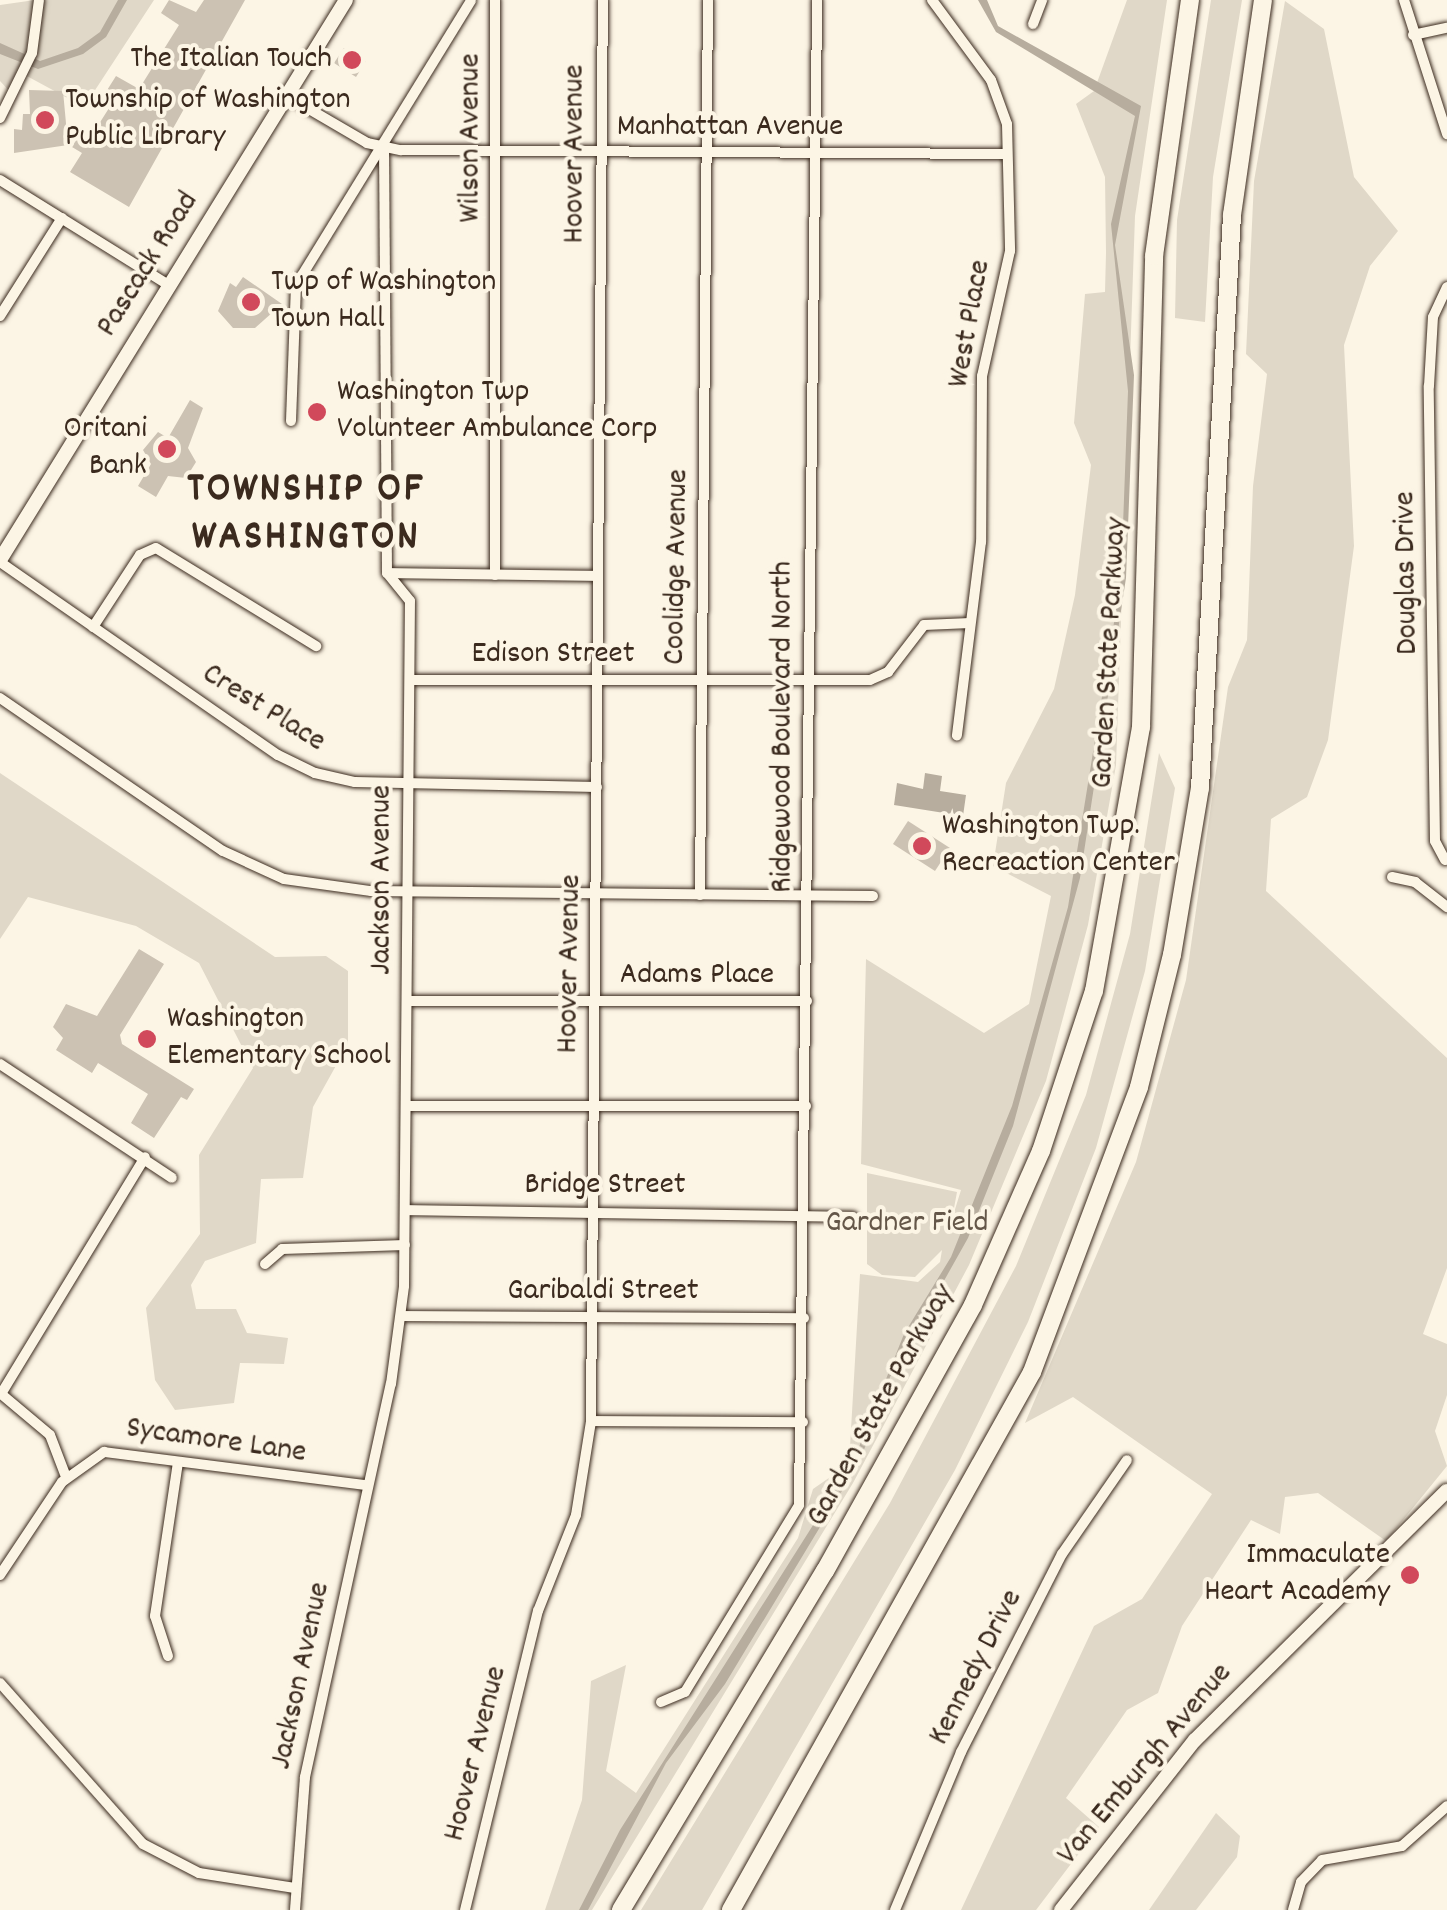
<!DOCTYPE html>
<style>
body{margin:0}
#map{position:relative;width:1447px;height:1910px;overflow:hidden;background:#fcf5e5;font-family:Dekko,sans-serif}
div>[style]{position:absolute}
.green>*{inset:0;background:#e0d8c8}
.water>*{inset:0;background:#b7ad9e}
.building>*{inset:0;background:#ccc2b3}
.roads{filter:drop-shadow(0 0 2px #3b2a1e) drop-shadow(0 0 2px #3b2a1e)}
.street>*{height:10px;margin:-5px;padding:0 5px;transform-origin:5px;border-radius:5px;background:#fcf5e5}
.secondary>*{height:14px;margin:-7px;padding:0 7px;transform-origin:7px;border-radius:7px;background:#fcf5e5}
.highway>*{height:18px;margin:-9px;padding:0 9px;transform-origin:9px;border-radius:9px;background:#fcf5e5}
.dots>*{width:28px;height:28px;translate:-50% -50%;box-sizing:border-box;border:5px solid #fcf5e5;border-radius:50%}
span{translate:-50% -50%;white-space:nowrap;text-align:center;line-height:1.15;-webkit-text-stroke:8px #fcf5e5;paint-order:stroke}
.poi-label{font-size:32px;color:#3b2a1e}
.right{translate:-100% -50%;text-align:right}
.left{translate:0 -50%;text-align:left}
.street-label{font-size:32px;color:#3b2a1e}
.park-label{font-size:32px;color:#645648}
.district-label{font-size:42px;color:#3b2a1e;font-weight:700;letter-spacing:2.5px}
</style>
<div id="map">
<div class="green">
<div style="clip-path:polygon(35px 0,154px 0,84px 107px,25px 75px,13px 95px,0 81px,0 5px)"></div>
<div style="clip-path:polygon(1127px 0,1167px 0,1135px 216px,1116px 765px,1088px 925px,1046px 1081px,969px 1265px,853px 1483px,592px 1910px,545px 1910px,582px 1800px,591px 1681px,626px 1665px,606px 1771px,636px 1793px,798px 1538px,813px 1489px,849px 1464px,860px 1274px,918px 1282px,940px 1262px,942px 1250px,915px 1277px,882px 1275px,867px 1264px,867px 1173px,957px 1192px,952px 1219px,961px 1190px,861px 1164px,866px 959px,984px 1033px,1029px 1004px,1051px 896px,993px 866px,1006px 783px,1054px 689px,1075px 595px,1091px 465px,1074px 423px,1085px 294px,1105px 292px,1106px 253px,1105px 177px,1076px 104px,1094px 91px)"></div>
<div style="clip-path:polygon(1211px 0,1242px 0,1213px 177px,1205px 322px,1175px 318px,1177px 220px)"></div>
<div style="clip-path:polygon(1285px 1px,1324px 29px,1354px 177px,1398px 231px,1370px 266px,1344px 345px,1354px 546px,1328px 740px,1307px 797px,1271px 819px,1266px 891px,1447px 1058px,1447px 1268px,1423px 1334px,1447px 1344px,1447px 1395px,1435px 1431px,1447px 1466px,1386px 1541px,1318px 1493px,1285px 1497px,1280px 1534px,1251px 1520px,1182px 1626px,1158px 1693px,1127px 1710px,1066px 1798px,1099px 1827px,1036px 1910px,961px 1910px,1094px 1626px,1142px 1599px,1212px 1494px,1073px 1397px,1025px 1423px,1136px 1162px,1186px 980px,1228px 687px,1247px 640px,1253px 486px,1267px 374px,1246px 354px,1254px 181px)"></div>
<div style="clip-path:polygon(1159px 753px,1175px 788px,1145px 971px,1096px 1148px,1028px 1322px,955px 1470px,702px 1910px,641px 1910px,890px 1503px,1016px 1266px,1086px 1095px,1130px 934px)"></div>
<div style="clip-path:polygon(0 773px,275px 957px,326px 956px,348px 971px,348px 1044px,313px 1107px,303px 1178px,261px 1179px,256px 1243px,205px 1261px,191px 1285px,196px 1309px,236px 1309px,247px 1333px,288px 1338px,284px 1364px,240px 1363px,234px 1403px,175px 1410px,155px 1380px,146px 1308px,200px 1234px,199px 1155px,253px 1068px,199px 963px,136px 926px,28px 897px,0 939px)"></div>
<div style="clip-path:polygon(1216px 1813px,1240px 1836px,1237px 1857px,1196px 1910px,1149px 1910px)"></div>
</div>
<div class="water">
<div style="clip-path:polygon(118px 0,127px 0,106px 37px,83px 54px,38px 69px,0 54px,0 43px,40px 61px,78px 48px,100px 32px)"></div>
<div style="clip-path:polygon(978px 0,987px 0,998px 26px,1141px 106px,1115px 245px,1134px 375px,1126px 578px,1080px 878px,1013px 1126px,968px 1238px,890px 1377px,860px 1461px,725px 1684px,666px 1763px,588px 1910px,579px 1910px,620px 1830px,853px 1462px,904px 1334px,951px 1257px,1012px 1106px,1068px 907px,1121px 579px,1128px 391px,1111px 224px,1135px 116px,996px 32px)"></div>
<div style="clip-path:polygon(925px 773px,942px 776px,940px 791px,966px 795px,963px 816px,894px 805px,897px 783px,923px 789px)"></div>
</div>
<div class="building">
<div style="clip-path:polygon(169px 0,196px 12px,204px 0,245px 0,129px 207px,70px 172px,82px 153px,72px 147px,81px 132px,90px 138px,111px 105px,104px 95px,116px 76px,139px 89px,179px 25px,161px 13px)"></div>
<div style="clip-path:polygon(344px 48px,366px 61px,356px 77px,334px 63px)"></div>
<div style="clip-path:polygon(29px 90px,63px 91px,68px 145px,14px 153px,14px 129px,22px 130px,23px 114px,30px 114px)"></div>
<div style="clip-path:polygon(243px 277px,282px 304px,255px 328px,233px 328px,218px 311px,230px 283px,236px 287px)"></div>
<div style="clip-path:polygon(190px 400px,203px 408px,188px 448px,196px 462px,186px 478px,168px 476px,156px 497px,138px 486px,151px 464px,143px 450px,158px 432px,168px 438px)"></div>
<div style="clip-path:polygon(908px 821px,950px 848px,935px 871px,893px 844px)"></div>
<div style="clip-path:polygon(139px 949px,164px 964px,120px 1035px,122px 1044px,194px 1089px,187px 1100px,181px 1097px,154px 1138px,131px 1123px,148px 1094px,98px 1063px,92px 1073px,56px 1050px,63px 1038px,53px 1027px,66px 1004px,97px 1016px)"></div>
</div>
<div class="roads">
<div class="street">
<div style="left:932px;top:0;width:99px;rotate:53.6deg"></div>
<div style="left:991px;top:80px;width:47px;rotate:70deg"></div>
<div style="left:1007px;top:124px;width:127px;rotate:88.6deg"></div>
<div style="left:1010px;top:251px;width:128px;rotate:102.6deg"></div>
<div style="left:982px;top:376px;width:166px;rotate:90.3deg"></div>
<div style="left:981px;top:542px;width:195px;rotate:97.1deg"></div>
<div style="left:1404px;top:0;width:141px;rotate:72.2deg"></div>
<div style="left:1033px;top:24px;width:26px;rotate:-69deg"></div>
<div style="left:1413px;top:35px;width:35px;rotate:-12deg"></div>
<div style="left:285px;top:95px;width:95px;rotate:30.3deg"></div>
<div style="left:367px;top:143px;width:35px;rotate:12deg"></div>
<div style="left:401px;top:150px;width:606px;rotate:0.38deg"></div>
<div style="left:0;top:118px;width:72px;rotate:-63.8deg"></div>
<div style="left:32px;top:53px;width:53px;rotate:-82.5deg"></div>
<div style="left:0;top:180px;width:199px;rotate:31.9deg"></div>
<div style="left:0;top:316px;width:116px;rotate:-57.7deg"></div>
<div style="left:291px;top:421px;width:136px;rotate:-87.9deg"></div>
<div style="left:296px;top:285px;width:334px;rotate:-58.4deg"></div>
<div style="left:0;top:562px;width:338px;rotate:34.8deg"></div>
<div style="left:278px;top:755px;width:41px;rotate:25.9deg"></div>
<div style="left:315px;top:773px;width:41px;rotate:12.7deg"></div>
<div style="left:355px;top:782px;width:242px;rotate:1.2deg"></div>
<div style="left:387px;top:573px;width:211px;rotate:0.8deg"></div>
<div style="left:495px;top:575px;width:575px;rotate:-90deg"></div>
<div style="left:93px;top:627px;width:86px;rotate:-56.9deg"></div>
<div style="left:140px;top:555px;width:17px;rotate:-24deg"></div>
<div style="left:156px;top:548px;width:188px;rotate:31.5deg"></div>
<div style="left:410px;top:680px;width:460px"></div>
<div style="left:870px;top:680px;width:20px;rotate:-24deg"></div>
<div style="left:888px;top:672px;width:59px;rotate:-52.5deg"></div>
<div style="left:924px;top:625px;width:46px;rotate:-2.5deg"></div>
<div style="left:0;top:698px;width:270px;rotate:34.5deg"></div>
<div style="left:223px;top:851px;width:67px;rotate:24.7deg"></div>
<div style="left:284px;top:879px;width:88px;rotate:7.9deg"></div>
<div style="left:371px;top:891px;width:502px;rotate:0.57deg"></div>
<div style="left:1445px;top:860px;width:21px;rotate:-118deg"></div>
<div style="left:1435px;top:841px;width:455px;rotate:-90.8deg"></div>
<div style="left:1429px;top:386px;width:69px;rotate:-86.7deg"></div>
<div style="left:1433px;top:317px;width:33px;rotate:-65deg"></div>
<div style="left:1392px;top:877px;width:24px;rotate:12deg"></div>
<div style="left:1415px;top:882px;width:41px;rotate:38deg"></div>
<div style="left:700px;top:895px;width:895px;rotate:-89.49deg"></div>
<div style="left:407px;top:1001px;width:400px"></div>
<div style="left:0;top:1064px;width:206px;rotate:33.5deg"></div>
<div style="left:406px;top:1106px;width:400px"></div>
<div style="left:405px;top:1210px;width:448px;rotate:0.9deg"></div>
<div style="left:265px;top:1264px;width:23px;rotate:-41deg"></div>
<div style="left:282px;top:1249px;width:123px;rotate:-1.9deg"></div>
<div style="left:401px;top:1316px;width:403px;rotate:0.3deg"></div>
<div style="left:0;top:1393px;width:65px;rotate:40deg"></div>
<div style="left:50px;top:1435px;width:45px;rotate:69.1deg"></div>
<div style="left:1px;top:1394px;width:277px;rotate:-58.7deg"></div>
<div style="left:591px;top:1421px;width:212px;rotate:0.3deg"></div>
<div style="left:0;top:1575px;width:112px;rotate:-56.3deg"></div>
<div style="left:62px;top:1482px;width:52px;rotate:-35.5deg"></div>
<div style="left:104px;top:1452px;width:263px;rotate:7.2deg"></div>
<div style="left:168px;top:1656px;width:42px;rotate:-108deg"></div>
<div style="left:155px;top:1616px;width:155px;rotate:-81.5deg"></div>
<div style="left:0;top:1683px;width:215px;rotate:48.4deg"></div>
<div style="left:143px;top:1844px;width:63px;rotate:27.4deg"></div>
<div style="left:199px;top:1873px;width:97px;rotate:8.9deg"></div>
<div style="left:661px;top:1702px;width:26px;rotate:-23deg"></div>
<div style="left:685px;top:1692px;width:219px;rotate:-58.6deg"></div>
<div style="left:799px;top:1505px;width:1505px;rotate:-89.31deg"></div>
<div style="left:295px;top:1910px;width:133px;rotate:-85.7deg"></div>
<div style="left:305px;top:1777px;width:402px;rotate:-77.7deg"></div>
<div style="left:391px;top:1384px;width:99px;rotate:-82.4deg"></div>
<div style="left:404px;top:1286px;width:685px;rotate:-89.5deg"></div>
<div style="left:410px;top:601px;width:36px;rotate:-129deg"></div>
<div style="left:387px;top:573px;width:425px;rotate:-90.4deg"></div>
<div style="left:465px;top:1910px;width:308px;rotate:-76.3deg"></div>
<div style="left:538px;top:1611px;width:103px;rotate:-68.4deg"></div>
<div style="left:576px;top:1515px;width:95px;rotate:-80.9deg"></div>
<div style="left:591px;top:1421px;width:1421px;rotate:-89.52deg"></div>
<div style="left:895px;top:1910px;width:171px;rotate:-67.3deg"></div>
<div style="left:961px;top:1752px;width:222px;rotate:-63deg"></div>
<div style="left:1062px;top:1554px;width:114px;rotate:-55.3deg"></div>
<div style="left:1293px;top:1910px;width:29px;rotate:-74deg"></div>
<div style="left:1301px;top:1882px;width:30px;rotate:-46deg"></div>
<div style="left:1322px;top:1860px;width:81px;rotate:-9.9deg"></div>
<div style="left:1402px;top:1846px;width:60px;rotate:-41.6deg"></div>
</div>
<div class="secondary">
<div style="left:0;top:560px;width:658px;rotate:-58.29deg"></div>
<div style="left:1061px;top:1910px;width:216px;rotate:-51.8deg"></div>
<div style="left:1195px;top:1740px;width:354px;rotate:-44.7deg"></div>
</div>
<div class="highway">
<div style="left:621px;top:1910px;width:396px;rotate:-59deg"></div>
<div style="left:825px;top:1571px;width:304px;rotate:-60.9deg"></div>
<div style="left:973px;top:1305px;width:168px;rotate:-66.2deg"></div>
<div style="left:1041px;top:1151px;width:169px;rotate:-71.7deg"></div>
<div style="left:1094px;top:991px;width:268px;rotate:-79.9deg"></div>
<div style="left:1141px;top:727px;width:471px;rotate:-88.4deg"></div>
<div style="left:1154px;top:256px;width:259px;rotate:-82deg"></div>
<div style="left:731px;top:1910px;width:616px;rotate:-60.77deg"></div>
<div style="left:1032px;top:1372px;width:304px;rotate:-69.4deg"></div>
<div style="left:1139px;top:1087px;width:136px;rotate:-76deg"></div>
<div style="left:1172px;top:955px;width:169px;rotate:-80.5deg"></div>
<div style="left:1200px;top:788px;width:574px;rotate:-86.8deg"></div>
<div style="left:1232px;top:215px;width:217px;rotate:-81.8deg"></div>
</div>
</div>
<div class="dots">
<div style="left:352px;top:60px;background:#d1495b"></div>
<div style="left:45px;top:120px;background:#d1495b"></div>
<div style="left:251px;top:302px;background:#d1495b"></div>
<div style="left:317px;top:412px;background:#d1495b"></div>
<div style="left:167px;top:449px;background:#d1495b"></div>
<div style="left:922px;top:846px;background:#d1495b"></div>
<div style="left:147px;top:1039px;background:#d1495b"></div>
<div style="left:1410px;top:1575px;background:#d1495b"></div>
</div>
<div class="poi-label">
<span class="right" style="left:332px;top:60px">The Italian Touch</span>
<span class="left" style="left:65px;top:120px">Township of Washington<br>Public Library</span>
<span class="left" style="left:271px;top:302px">Twp of Washington<br>Town Hall</span>
<span class="left" style="left:337px;top:412px">Washington Twp<br>Volunteer Ambulance Corp</span>
<span class="right" style="left:147px;top:449px">Oritani<br>Bank</span>
<span class="left" style="left:942px;top:846px">Washington Twp.<br>Recreaction Center</span>
<span class="left" style="left:167px;top:1039px">Washington<br>Elementary School</span>
<span class="right" style="left:1390px;top:1575px">Immaculate<br>Heart Academy</span>
</div>
<div class="street-label">
<span style="left:730px;top:128px">Manhattan Avenue</span>
<span style="left:472px;top:138px;rotate:-90deg">Wilson Avenue</span>
<span style="left:576px;top:154px;rotate:-90deg">Hoover Avenue</span>
<span style="left:149px;top:265px;rotate:-58deg">Pascack Road</span>
<span style="left:971px;top:324px;rotate:-80deg">West Place</span>
<span style="left:678px;top:567px;rotate:-89deg">Coolidge Avenue</span>
<span style="left:1408px;top:573px;rotate:-91deg">Douglas Drive</span>
<span style="left:1111px;top:653px;rotate:-87deg">Garden State Parkway</span>
<span style="left:553px;top:655px">Edison Street</span>
<span style="left:263px;top:709px;rotate:32deg">Crest Place</span>
<span style="left:784px;top:727px;rotate:-90deg">Ridgewood Boulevard North</span>
<span style="left:383px;top:880px;rotate:-90deg">Jackson Avenue</span>
<span style="left:571px;top:964px;rotate:-89deg">Hoover Avenue</span>
<span style="left:697px;top:976px">Adams Place</span>
<span style="left:605px;top:1186px">Bridge Street</span>
<span style="left:603px;top:1292px">Garibaldi Street</span>
<span style="left:882px;top:1406px;rotate:-61deg">Garden State Parkway</span>
<span style="left:216px;top:1442px;rotate:8deg">Sycamore Lane</span>
<span style="left:977px;top:1668px;rotate:-63deg">Kennedy Drive</span>
<span style="left:302px;top:1676px;rotate:-78deg">Jackson Avenue</span>
<span style="left:477px;top:1754px;rotate:-76deg">Hoover Avenue</span>
<span style="left:1146px;top:1765px;rotate:-50deg">Van Emburgh Avenue</span>
</div>
<div class="park-label">
<span style="left:907px;top:1224px">Gardner Field</span>
</div>
<div class="district-label">
<span style="left:306px;top:515px">TOWNSHIP OF<br>WASHINGTON</span>
</div>
</div>
